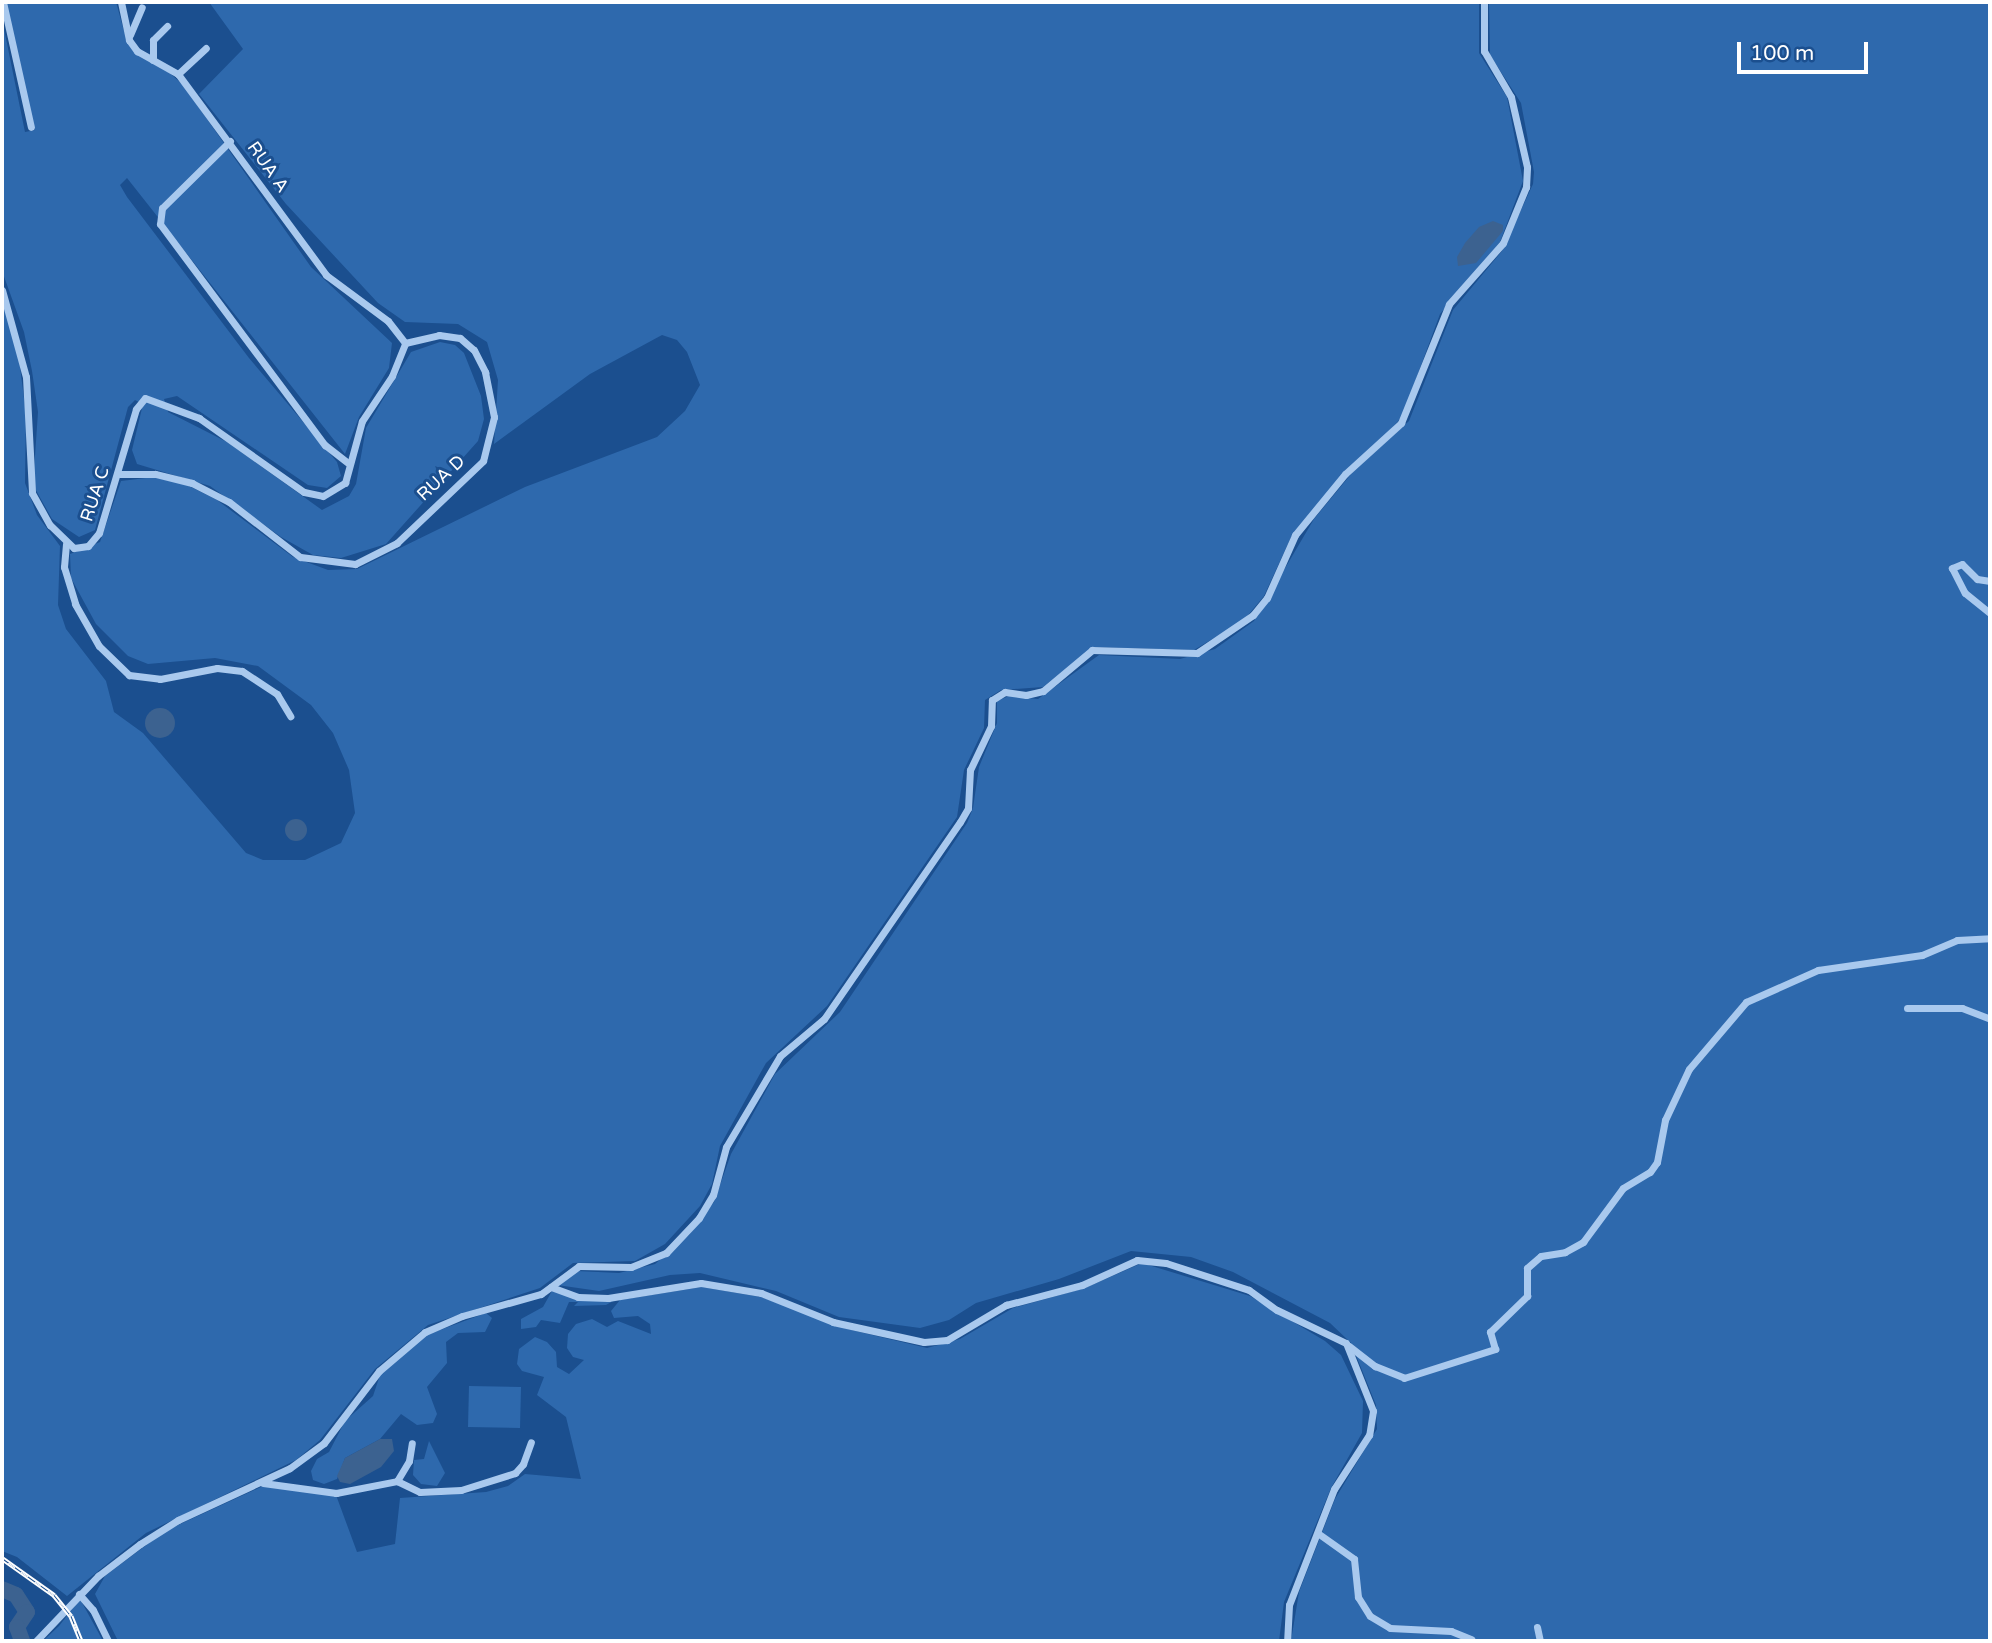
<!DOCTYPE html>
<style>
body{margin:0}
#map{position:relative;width:1992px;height:1643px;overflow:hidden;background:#1b4f8f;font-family:"Varela Round",sans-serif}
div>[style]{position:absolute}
.green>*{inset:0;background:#2e69ad}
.water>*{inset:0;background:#3c6290}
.round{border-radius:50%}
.river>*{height:16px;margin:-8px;padding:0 8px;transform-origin:8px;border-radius:8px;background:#3c6290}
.minor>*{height:7px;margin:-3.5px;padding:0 3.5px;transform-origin:3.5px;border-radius:3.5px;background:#a9c9ee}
.rail>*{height:5px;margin-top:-2.5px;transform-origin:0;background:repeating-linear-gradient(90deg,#1b4f8f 0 8px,#fff 0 16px);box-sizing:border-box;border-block:2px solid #fff}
span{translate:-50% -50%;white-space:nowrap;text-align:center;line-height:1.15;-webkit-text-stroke:6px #1b4f8f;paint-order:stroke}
.street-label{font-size:18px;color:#fff}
.frame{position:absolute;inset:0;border:4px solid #fff;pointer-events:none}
.scale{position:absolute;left:1737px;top:42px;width:131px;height:32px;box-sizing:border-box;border:4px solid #fff;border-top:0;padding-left:9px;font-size:21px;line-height:24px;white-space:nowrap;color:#fff;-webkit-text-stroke:5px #1b4f8f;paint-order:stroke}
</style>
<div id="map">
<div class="green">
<div style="clip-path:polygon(5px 2px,116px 2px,124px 31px,136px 53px,162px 66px,183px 85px,311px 267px,392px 343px,389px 368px,359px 417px,345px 454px,127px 178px,120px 185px,127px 197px,249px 358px,337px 462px,341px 476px,327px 488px,308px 485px,177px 396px,164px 399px,168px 412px,227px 442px,322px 510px,349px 496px,356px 484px,366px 428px,411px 352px,440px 342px,455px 345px,464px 353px,481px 396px,484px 419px,478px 441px,386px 544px,341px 558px,313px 555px,281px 537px,210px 486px,137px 464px,132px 450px,143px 404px,135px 400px,128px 407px,95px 530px,79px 537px,52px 519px,33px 485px,38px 412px,32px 371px,24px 332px,2px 271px,2px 19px,25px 132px,35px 130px)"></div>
<div style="clip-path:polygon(209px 2px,1479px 2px,1479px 53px,1507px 97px,1523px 181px,1500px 242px,1440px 314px,1402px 417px,1292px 535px,1264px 596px,1244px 620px,1194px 650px,1093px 647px,1043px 687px,1001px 690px,985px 700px,984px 728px,964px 770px,957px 817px,827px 1006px,766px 1063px,720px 1146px,712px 1184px,700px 1206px,665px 1244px,635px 1261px,573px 1263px,540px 1288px,428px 1325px,375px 1369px,320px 1440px,296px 1460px,146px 1533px,67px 1596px,17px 1557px,2px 1551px,2px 300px,19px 359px,26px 414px,25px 483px,37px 515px,60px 546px,58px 605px,66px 629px,106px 681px,114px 712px,143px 733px,246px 853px,263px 860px,305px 860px,341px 843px,355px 813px,349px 770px,333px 733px,311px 705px,258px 666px,215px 658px,148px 664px,128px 656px,96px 624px,71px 578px,70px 554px,100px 542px,121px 481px,154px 477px,187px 485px,217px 500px,293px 557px,328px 570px,357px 569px,525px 487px,657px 437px,685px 411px,700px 385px,687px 352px,677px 340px,662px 335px,590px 374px,494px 444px,498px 380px,487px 342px,458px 324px,405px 322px,378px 303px,286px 204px,199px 94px,243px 49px)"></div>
<div style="clip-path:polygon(1489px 2px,1990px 2px,1990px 1641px,1291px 1641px,1299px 1592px,1335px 1499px,1377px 1429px,1376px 1405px,1351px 1343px,1330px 1323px,1233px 1272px,1191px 1257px,1131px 1251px,1059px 1279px,976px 1303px,949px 1320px,920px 1328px,839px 1317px,776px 1291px,700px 1273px,670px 1275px,599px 1291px,557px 1285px,577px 1271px,619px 1273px,655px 1264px,689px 1235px,714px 1202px,731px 1154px,775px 1074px,840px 1012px,967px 823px,973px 808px,979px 767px,997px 723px,997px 701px,1009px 696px,1038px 699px,1099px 655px,1180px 659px,1215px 649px,1254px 621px,1314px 519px,1352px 473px,1409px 421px,1453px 310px,1502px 251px,1533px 184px,1534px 172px,1521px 103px,1490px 55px)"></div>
<div style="clip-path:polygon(1142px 1263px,1250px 1296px,1325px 1341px,1341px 1355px,1363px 1401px,1362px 1433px,1331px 1488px,1284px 1602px,1279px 1641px,118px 1641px,95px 1594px,105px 1576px,165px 1531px,263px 1486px,336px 1495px,357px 1552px,395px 1544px,400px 1498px,486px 1492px,508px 1486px,525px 1474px,581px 1479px,566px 1417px,537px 1395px,544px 1377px,522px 1371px,517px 1364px,519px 1349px,535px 1337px,547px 1342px,556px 1352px,557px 1367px,569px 1374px,584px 1360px,573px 1357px,567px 1348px,568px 1334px,576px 1324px,592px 1319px,607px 1327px,618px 1321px,651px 1334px,650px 1324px,638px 1316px,614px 1318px,611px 1311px,620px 1300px,702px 1287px,761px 1297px,847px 1329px,927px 1348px,960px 1339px,1013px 1308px,1085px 1288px)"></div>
<div style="clip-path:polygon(553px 1289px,576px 1299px,615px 1300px,606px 1305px,574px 1306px,578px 1302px,569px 1302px,560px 1323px,541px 1320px,536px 1327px,521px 1329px,521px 1319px,543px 1307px)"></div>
<div style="clip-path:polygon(486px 1313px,492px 1318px,485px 1332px,458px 1333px,446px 1342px,447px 1363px,427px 1387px,437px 1414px,433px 1423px,417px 1425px,401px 1414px,380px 1439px,345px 1458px,337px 1479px,324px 1484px,313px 1480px,311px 1471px,317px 1459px,329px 1452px,345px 1421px,373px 1396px,381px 1372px,421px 1337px)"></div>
<div style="clip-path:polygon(469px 1386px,521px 1387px,520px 1428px,468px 1427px)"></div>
<div style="clip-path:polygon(429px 1441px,445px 1473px,437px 1486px,421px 1484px,413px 1475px,414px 1460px,424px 1459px)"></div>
<div style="clip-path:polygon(80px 1599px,103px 1641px,43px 1641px,59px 1626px)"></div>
</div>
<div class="water">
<div style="clip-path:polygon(1493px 221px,1503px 225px,1503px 231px,1476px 263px,1458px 266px,1457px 257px,1465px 243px,1479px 227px)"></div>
<div class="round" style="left:145px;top:708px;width:30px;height:30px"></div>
<div class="round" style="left:285px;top:819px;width:22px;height:22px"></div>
<div style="clip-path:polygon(380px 1439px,392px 1439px,394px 1451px,381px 1467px,350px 1484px,340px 1482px,337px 1476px,345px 1458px)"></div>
</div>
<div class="river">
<div style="left:2px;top:1589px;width:15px;rotate:23deg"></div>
<div style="left:16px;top:1595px;width:20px;rotate:57deg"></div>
<div style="left:27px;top:1612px;width:18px;rotate:124deg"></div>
<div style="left:17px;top:1627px;width:15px;rotate:70deg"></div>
</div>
<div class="minor">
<div style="left:3px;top:2px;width:128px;rotate:77.4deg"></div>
<div style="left:121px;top:2px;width:39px;rotate:78deg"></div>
<div style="left:129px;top:40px;width:14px;rotate:54deg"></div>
<div style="left:137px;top:51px;width:47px;rotate:29.3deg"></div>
<div style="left:178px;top:74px;width:250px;rotate:53.6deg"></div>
<div style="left:326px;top:275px;width:77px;rotate:36.6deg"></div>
<div style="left:388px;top:321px;width:28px;rotate:52deg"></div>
<div style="left:130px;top:35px;width:30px;rotate:-67deg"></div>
<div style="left:153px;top:60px;width:20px;rotate:-90deg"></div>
<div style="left:153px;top:40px;width:20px;rotate:-45deg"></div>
<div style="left:178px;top:74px;width:38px;rotate:-43deg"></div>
<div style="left:230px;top:141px;width:95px;rotate:135.4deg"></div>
<div style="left:162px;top:208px;width:16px;rotate:97deg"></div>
<div style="left:160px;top:224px;width:276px;rotate:53.3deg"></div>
<div style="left:325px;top:445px;width:28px;rotate:38deg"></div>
<div style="left:2px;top:290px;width:90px;rotate:74.6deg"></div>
<div style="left:26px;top:377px;width:116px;rotate:87deg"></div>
<div style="left:32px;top:493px;width:37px;rotate:61deg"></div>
<div style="left:50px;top:525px;width:33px;rotate:44deg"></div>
<div style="left:74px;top:548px;width:14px;rotate:-8deg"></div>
<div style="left:88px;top:546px;width:17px;rotate:-50deg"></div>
<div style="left:99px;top:533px;width:129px;rotate:-73.4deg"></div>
<div style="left:136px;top:409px;width:14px;rotate:-51deg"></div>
<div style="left:145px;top:398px;width:58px;rotate:20.3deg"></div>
<div style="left:199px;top:418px;width:128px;rotate:35.2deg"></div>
<div style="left:304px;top:492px;width:19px;rotate:12deg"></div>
<div style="left:323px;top:496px;width:26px;rotate:-31deg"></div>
<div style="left:345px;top:483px;width:64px;rotate:-74.7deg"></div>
<div style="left:362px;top:421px;width:54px;rotate:-56.3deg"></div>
<div style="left:392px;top:376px;width:35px;rotate:-68deg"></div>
<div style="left:405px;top:343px;width:35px;rotate:-13deg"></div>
<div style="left:439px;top:335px;width:21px;rotate:8deg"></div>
<div style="left:460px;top:338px;width:18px;rotate:41deg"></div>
<div style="left:474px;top:350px;width:25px;rotate:63deg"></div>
<div style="left:485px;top:372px;width:46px;rotate:78.7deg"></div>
<div style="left:494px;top:417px;width:45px;rotate:104deg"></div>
<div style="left:483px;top:461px;width:119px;rotate:136.4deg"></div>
<div style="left:397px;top:543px;width:47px;rotate:153.4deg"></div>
<div style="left:355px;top:564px;width:55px;rotate:-172.7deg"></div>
<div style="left:300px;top:557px;width:90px;rotate:-142.2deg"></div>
<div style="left:229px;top:502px;width:42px;rotate:-152.8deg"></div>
<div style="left:192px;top:483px;width:38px;rotate:-166deg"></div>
<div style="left:155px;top:474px;width:35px;rotate:180deg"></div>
<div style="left:66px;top:544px;width:23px;rotate:95deg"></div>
<div style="left:64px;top:567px;width:39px;rotate:73deg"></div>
<div style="left:75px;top:604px;width:48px;rotate:60.3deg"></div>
<div style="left:99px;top:646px;width:42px;rotate:44deg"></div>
<div style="left:129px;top:675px;width:31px;rotate:7deg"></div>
<div style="left:160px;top:679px;width:58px;rotate:-10.9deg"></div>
<div style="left:217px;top:668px;width:25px;rotate:7deg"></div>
<div style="left:242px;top:671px;width:42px;rotate:33.3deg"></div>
<div style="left:277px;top:694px;width:26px;rotate:59deg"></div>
<div style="left:1990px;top:581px;width:13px;rotate:-171deg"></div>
<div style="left:1977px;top:579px;width:21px;rotate:-135deg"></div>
<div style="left:1962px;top:564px;width:11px;rotate:158deg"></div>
<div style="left:1952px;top:568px;width:28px;rotate:63deg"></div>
<div style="left:1965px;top:593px;width:32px;rotate:39deg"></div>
<div style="left:1907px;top:1008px;width:55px"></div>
<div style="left:1962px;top:1008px;width:30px;rotate:21deg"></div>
<div style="left:551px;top:1287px;width:29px;rotate:20deg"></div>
<div style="left:578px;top:1297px;width:30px;rotate:2deg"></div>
<div style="left:608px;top:1298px;width:94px;rotate:-9.2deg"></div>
<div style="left:701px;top:1283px;width:61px;rotate:9.5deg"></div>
<div style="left:761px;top:1293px;width:78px;rotate:21.9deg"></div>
<div style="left:833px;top:1322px;width:93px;rotate:12.4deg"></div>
<div style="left:924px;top:1342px;width:23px;rotate:-5deg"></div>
<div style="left:947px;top:1340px;width:69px;rotate:-30.7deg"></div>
<div style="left:1006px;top:1305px;width:79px;rotate:-14.7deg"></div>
<div style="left:1082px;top:1285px;width:60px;rotate:-24.4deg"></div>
<div style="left:1137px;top:1260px;width:29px;rotate:6deg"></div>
<div style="left:1166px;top:1263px;width:87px;rotate:18deg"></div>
<div style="left:1249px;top:1290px;width:34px;rotate:36deg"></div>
<div style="left:1277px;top:1310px;width:76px;rotate:25.6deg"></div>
<div style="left:1346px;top:1343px;width:73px;rotate:68.3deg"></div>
<div style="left:1373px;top:1411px;width:24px;rotate:99deg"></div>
<div style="left:1369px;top:1435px;width:64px;rotate:122.9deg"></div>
<div style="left:1334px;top:1489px;width:124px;rotate:111.2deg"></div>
<div style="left:1289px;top:1605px;width:36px;rotate:93deg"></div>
<div style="left:1349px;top:1346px;width:33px;rotate:38deg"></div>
<div style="left:1375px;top:1366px;width:31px;rotate:22deg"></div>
<div style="left:1404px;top:1378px;width:96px;rotate:-17.7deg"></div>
<div style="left:1495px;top:1349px;width:18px;rotate:-106deg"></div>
<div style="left:1490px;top:1332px;width:52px;rotate:-44.2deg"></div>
<div style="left:1527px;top:1296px;width:28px;rotate:-90deg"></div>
<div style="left:1527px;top:1268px;width:18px;rotate:-41deg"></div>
<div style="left:1541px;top:1256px;width:24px;rotate:-9deg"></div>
<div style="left:1565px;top:1252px;width:21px;rotate:-29deg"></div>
<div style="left:1583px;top:1242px;width:67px;rotate:-53.5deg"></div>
<div style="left:1623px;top:1188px;width:31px;rotate:-31deg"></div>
<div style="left:1650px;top:1172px;width:12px;rotate:-55deg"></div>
<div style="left:1657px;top:1162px;width:43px;rotate:-79.2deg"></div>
<div style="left:1665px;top:1120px;width:56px;rotate:-64.8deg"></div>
<div style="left:1689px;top:1069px;width:88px;rotate:-49.6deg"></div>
<div style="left:1746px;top:1002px;width:79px;rotate:-24deg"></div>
<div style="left:1818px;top:970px;width:105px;rotate:-8.2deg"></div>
<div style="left:1922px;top:955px;width:38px;rotate:-23deg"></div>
<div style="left:1957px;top:940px;width:33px;rotate:-3deg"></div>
<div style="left:397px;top:1481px;width:23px;rotate:-59deg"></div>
<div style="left:409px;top:1461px;width:18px;rotate:-81deg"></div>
<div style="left:263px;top:1483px;width:74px;rotate:7.8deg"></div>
<div style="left:336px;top:1493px;width:62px;rotate:-11.1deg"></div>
<div style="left:397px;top:1481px;width:25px;rotate:26deg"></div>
<div style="left:420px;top:1492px;width:41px;rotate:-2.8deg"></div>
<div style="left:461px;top:1490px;width:57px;rotate:-17.5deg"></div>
<div style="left:515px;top:1473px;width:12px;rotate:-48deg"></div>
<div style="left:523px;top:1464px;width:23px;rotate:-70deg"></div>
<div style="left:1319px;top:1534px;width:43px;rotate:35.5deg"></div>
<div style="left:1354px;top:1559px;width:38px;rotate:84deg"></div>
<div style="left:1358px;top:1597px;width:22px;rotate:58deg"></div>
<div style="left:1370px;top:1616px;width:23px;rotate:31deg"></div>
<div style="left:1390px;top:1628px;width:61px;rotate:2.8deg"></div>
<div style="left:1451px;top:1631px;width:22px;rotate:22deg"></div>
<div style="left:79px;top:1594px;width:21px;rotate:49deg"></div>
<div style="left:93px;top:1610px;width:34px;rotate:64deg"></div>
<div style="left:1537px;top:1627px;width:14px;rotate:78deg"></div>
<div style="left:36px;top:1641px;width:90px;rotate:-46.4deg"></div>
<div style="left:98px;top:1576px;width:53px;rotate:-37.3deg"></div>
<div style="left:140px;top:1544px;width:45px;rotate:-32.3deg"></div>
<div style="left:178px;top:1520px;width:123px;rotate:-24.9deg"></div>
<div style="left:290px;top:1468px;width:42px;rotate:-36.3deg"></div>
<div style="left:324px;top:1443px;width:91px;rotate:-52.6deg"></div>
<div style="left:379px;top:1371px;width:60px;rotate:-40.3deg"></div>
<div style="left:425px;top:1332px;width:40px;rotate:-23.4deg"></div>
<div style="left:462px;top:1316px;width:82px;rotate:-15.6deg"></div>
<div style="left:541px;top:1294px;width:47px;rotate:-36.4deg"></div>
<div style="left:579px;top:1266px;width:52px;rotate:1.1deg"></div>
<div style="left:631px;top:1267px;width:38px;rotate:-22deg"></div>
<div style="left:666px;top:1253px;width:48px;rotate:-46.7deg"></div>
<div style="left:699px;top:1218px;width:27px;rotate:-59deg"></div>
<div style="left:713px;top:1195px;width:50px;rotate:-74.8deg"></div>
<div style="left:726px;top:1147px;width:106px;rotate:-59.3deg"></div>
<div style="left:780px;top:1056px;width:57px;rotate:-40.1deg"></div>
<div style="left:824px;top:1019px;width:239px;rotate:-55.4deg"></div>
<div style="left:960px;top:822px;width:16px;rotate:-60deg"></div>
<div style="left:968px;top:808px;width:38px;rotate:-87deg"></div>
<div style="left:970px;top:770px;width:49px;rotate:-64.5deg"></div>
<div style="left:991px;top:726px;width:26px;rotate:-88deg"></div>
<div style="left:992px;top:700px;width:15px;rotate:-32deg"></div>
<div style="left:1005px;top:692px;width:21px;rotate:8deg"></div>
<div style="left:1026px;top:695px;width:17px;rotate:-13deg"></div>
<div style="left:1043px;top:691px;width:64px;rotate:-39.9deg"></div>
<div style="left:1092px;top:650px;width:105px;rotate:1.6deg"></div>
<div style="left:1197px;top:653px;width:68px;rotate:-34.2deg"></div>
<div style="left:1253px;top:615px;width:22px;rotate:-51deg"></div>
<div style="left:1267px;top:598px;width:69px;rotate:-66deg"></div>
<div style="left:1295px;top:535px;width:79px;rotate:-50.7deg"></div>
<div style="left:1345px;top:474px;width:76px;rotate:-42.3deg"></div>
<div style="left:1401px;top:423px;width:128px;rotate:-68deg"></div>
<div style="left:1449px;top:304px;width:81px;rotate:-48.5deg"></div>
<div style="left:1503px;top:243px;width:61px;rotate:-67.7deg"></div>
<div style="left:1526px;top:187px;width:20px;rotate:-87deg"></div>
<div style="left:1527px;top:167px;width:72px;rotate:-102.9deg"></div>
<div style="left:1511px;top:97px;width:53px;rotate:-120.4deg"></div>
<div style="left:1484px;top:51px;width:49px;rotate:-90deg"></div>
</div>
<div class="rail">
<div style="left:2px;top:1558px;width:64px;rotate:35.4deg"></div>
<div style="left:54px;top:1595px;width:27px;rotate:51deg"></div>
<div style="left:71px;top:1616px;width:27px;rotate:68deg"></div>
</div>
<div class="street-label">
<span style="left:268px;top:167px;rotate:55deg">RUA A</span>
<span style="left:441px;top:478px;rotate:-43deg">RUA D</span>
<span style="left:95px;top:494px;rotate:-72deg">RUA C</span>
</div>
<div class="frame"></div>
<div class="scale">100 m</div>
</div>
